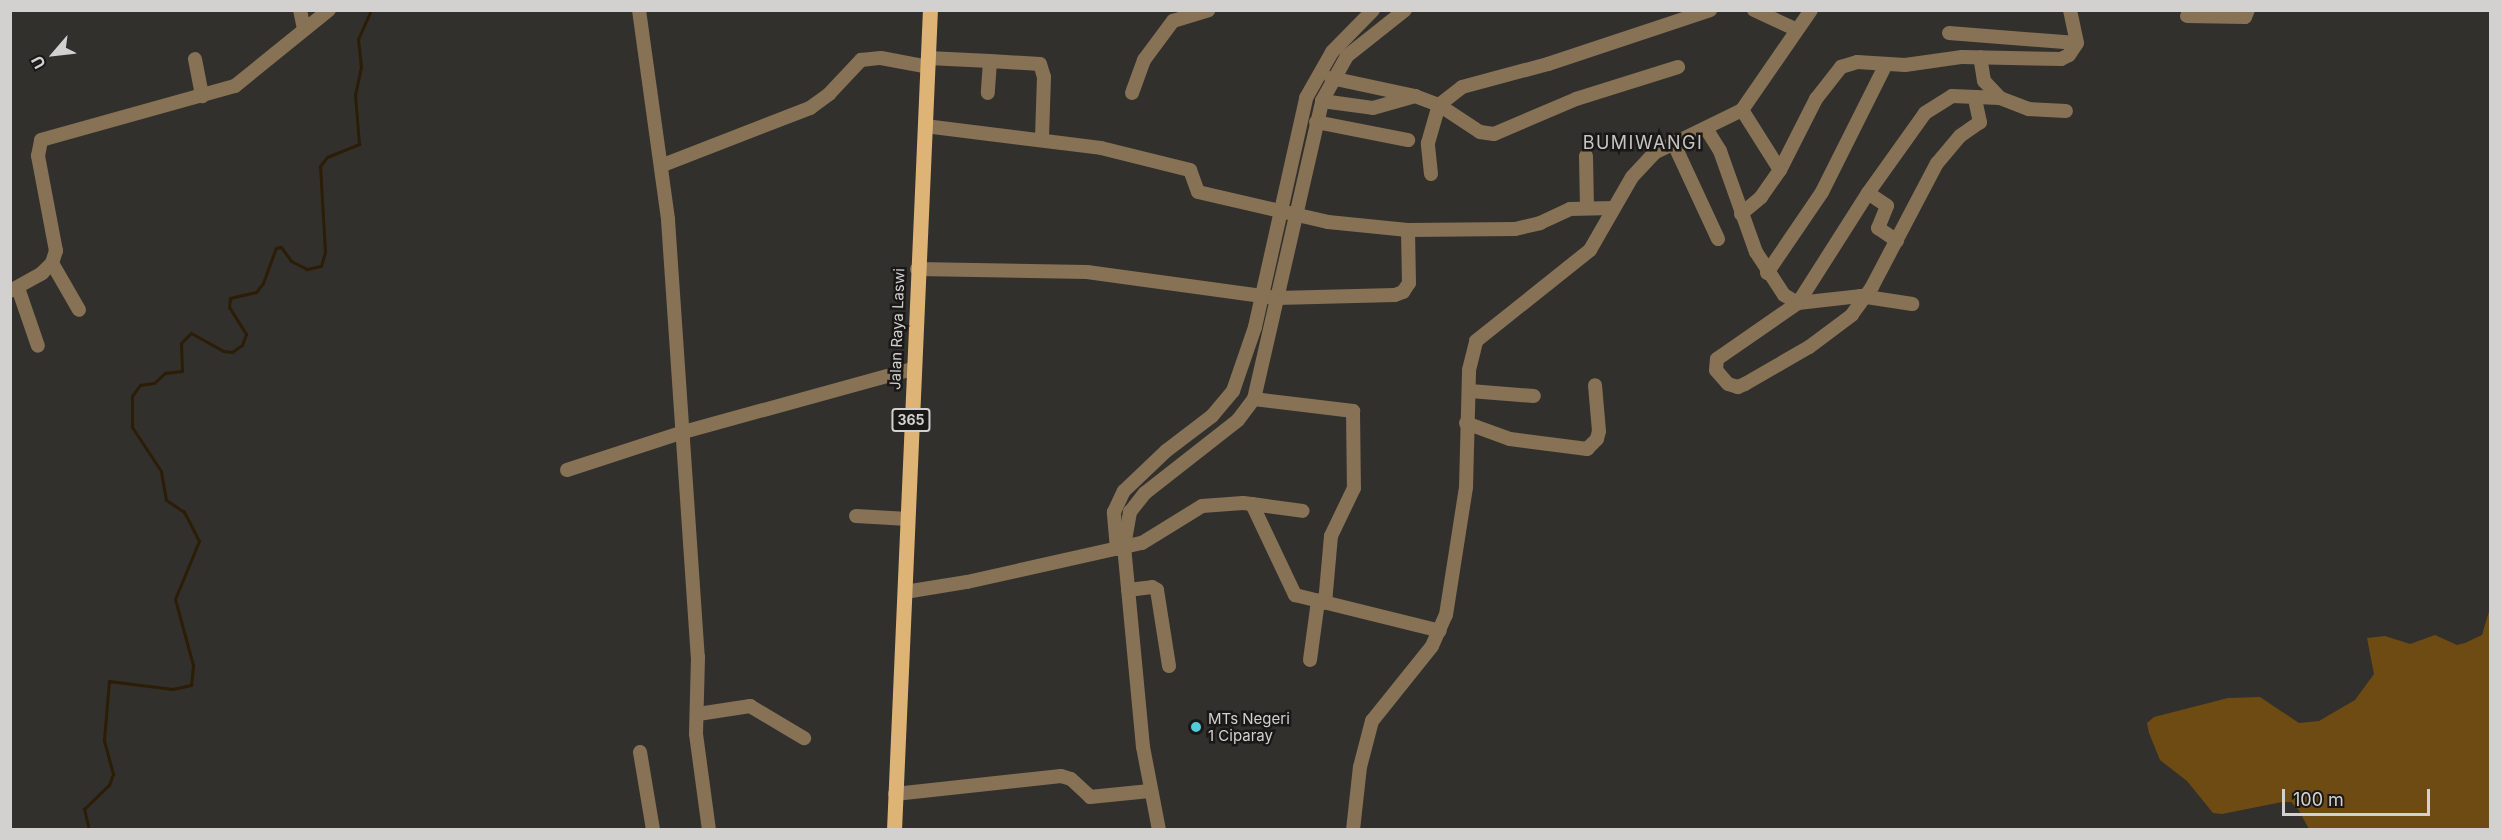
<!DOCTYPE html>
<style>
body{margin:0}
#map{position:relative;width:2501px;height:840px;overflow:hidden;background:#32302d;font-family:Inter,sans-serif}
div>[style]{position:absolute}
.green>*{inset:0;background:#6d4b13}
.stream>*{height:3px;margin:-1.5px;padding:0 1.5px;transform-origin:1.5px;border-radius:1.5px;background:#2c1d06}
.minor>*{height:14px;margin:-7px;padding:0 7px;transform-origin:7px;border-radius:7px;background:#877255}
.major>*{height:15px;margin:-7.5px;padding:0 7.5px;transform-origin:7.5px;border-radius:7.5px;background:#deb376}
.dots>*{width:16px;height:16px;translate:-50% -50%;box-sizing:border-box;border:3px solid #191817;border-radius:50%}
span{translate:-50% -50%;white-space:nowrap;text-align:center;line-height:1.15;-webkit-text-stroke:5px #191817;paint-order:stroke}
.shield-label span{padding:2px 4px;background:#191817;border:2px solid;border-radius:4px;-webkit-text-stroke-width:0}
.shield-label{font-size:14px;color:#d2d1cf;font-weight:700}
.street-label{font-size:15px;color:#d2d1cf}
.poi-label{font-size:15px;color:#d2d1cf}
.left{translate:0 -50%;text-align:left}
.quarter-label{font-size:18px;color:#c7c5c1;letter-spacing:1.5px}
.frame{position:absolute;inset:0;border:12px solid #d2d1cf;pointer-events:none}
.north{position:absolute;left:24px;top:24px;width:60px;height:60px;-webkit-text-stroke:4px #191817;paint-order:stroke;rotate:242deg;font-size:16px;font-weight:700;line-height:24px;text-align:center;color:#d2d1cf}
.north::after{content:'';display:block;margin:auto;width:21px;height:27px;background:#d2d1cf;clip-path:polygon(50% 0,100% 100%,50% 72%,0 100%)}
.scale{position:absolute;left:2282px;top:789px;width:148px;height:27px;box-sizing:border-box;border:3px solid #d2d1cf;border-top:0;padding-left:8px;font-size:18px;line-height:21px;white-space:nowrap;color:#d2d1cf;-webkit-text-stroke:4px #191817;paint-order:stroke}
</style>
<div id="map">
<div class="green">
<div style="clip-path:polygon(2490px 608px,2490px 829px,2309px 829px,2298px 809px,2291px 802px,2282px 802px,2222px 814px,2213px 813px,2187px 781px,2160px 760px,2149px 733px,2147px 723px,2154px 717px,2228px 698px,2260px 697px,2299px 723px,2319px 721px,2355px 700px,2374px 674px,2367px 638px,2385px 636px,2410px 644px,2435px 635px,2457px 645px,2465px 643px,2482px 635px)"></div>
</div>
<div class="stream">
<div style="left:89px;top:830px;width:22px;rotate:-103deg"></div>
<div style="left:84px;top:809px;width:35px;rotate:-44deg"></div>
<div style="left:109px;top:785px;width:12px;rotate:-70deg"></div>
<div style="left:113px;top:774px;width:35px;rotate:-105deg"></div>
<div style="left:104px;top:740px;width:59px;rotate:-85.2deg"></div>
<div style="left:109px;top:681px;width:64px;rotate:7.1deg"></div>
<div style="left:173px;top:689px;width:18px;rotate:-13deg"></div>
<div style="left:191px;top:685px;width:20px;rotate:-84deg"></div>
<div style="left:193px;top:665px;width:68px;rotate:-105.3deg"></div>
<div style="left:175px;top:599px;width:63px;rotate:-67.5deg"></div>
<div style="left:199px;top:541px;width:33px;rotate:-117deg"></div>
<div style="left:184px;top:512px;width:22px;rotate:-146deg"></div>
<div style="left:166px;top:500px;width:29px;rotate:-100deg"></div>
<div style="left:161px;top:471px;width:53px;rotate:-123.4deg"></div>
<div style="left:132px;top:427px;width:31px;rotate:-90deg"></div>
<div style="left:132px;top:396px;width:14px;rotate:-54deg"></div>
<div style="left:140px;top:385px;width:14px;rotate:-8deg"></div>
<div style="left:154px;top:383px;width:15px;rotate:-42deg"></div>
<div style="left:165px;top:373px;width:17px;rotate:-7deg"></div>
<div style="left:182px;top:371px;width:28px;rotate:-92deg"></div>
<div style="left:181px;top:343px;width:14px;rotate:-45deg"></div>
<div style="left:191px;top:333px;width:37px;rotate:29deg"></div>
<div style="left:223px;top:351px;width:9px;rotate:6deg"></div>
<div style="left:232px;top:352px;width:12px;rotate:-35deg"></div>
<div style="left:242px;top:345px;width:12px;rotate:-70deg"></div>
<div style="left:246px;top:334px;width:32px;rotate:-122deg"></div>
<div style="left:229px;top:307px;width:9px;rotate:-84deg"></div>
<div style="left:230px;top:298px;width:27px;rotate:-13deg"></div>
<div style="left:256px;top:292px;width:11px;rotate:-52deg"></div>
<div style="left:263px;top:283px;width:37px;rotate:-70deg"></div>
<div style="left:276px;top:248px;width:5px;rotate:-11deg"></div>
<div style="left:281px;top:247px;width:17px;rotate:54deg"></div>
<div style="left:291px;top:261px;width:18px;rotate:27deg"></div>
<div style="left:307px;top:269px;width:14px;rotate:-12deg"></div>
<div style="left:321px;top:266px;width:15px;rotate:-74deg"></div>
<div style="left:325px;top:252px;width:86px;rotate:-93.3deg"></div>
<div style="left:320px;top:166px;width:11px;rotate:-52deg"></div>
<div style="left:327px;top:157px;width:35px;rotate:-22deg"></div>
<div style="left:359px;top:144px;width:49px;rotate:-94.7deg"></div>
<div style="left:355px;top:95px;width:29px;rotate:-78deg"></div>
<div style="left:361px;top:67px;width:28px;rotate:-96deg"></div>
<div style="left:358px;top:39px;width:32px;rotate:-66deg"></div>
</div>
<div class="minor">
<div style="left:300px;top:10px;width:19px;rotate:78deg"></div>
<div style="left:639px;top:10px;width:212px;rotate:82.1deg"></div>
<div style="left:668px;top:220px;width:438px;rotate:86.1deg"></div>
<div style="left:698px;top:657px;width:77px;rotate:91.5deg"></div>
<div style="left:696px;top:734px;width:97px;rotate:82.3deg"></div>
<div style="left:1754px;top:10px;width:45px;rotate:24.9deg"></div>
<div style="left:2187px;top:16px;width:58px;rotate:1deg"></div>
<div style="left:2245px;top:17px;width:8px;rotate:-67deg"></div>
<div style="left:1949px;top:33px;width:128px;rotate:4.5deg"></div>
<div style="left:928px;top:58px;width:62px;rotate:2.8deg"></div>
<div style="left:990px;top:61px;width:32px;rotate:94deg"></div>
<div style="left:195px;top:59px;width:38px;rotate:79deg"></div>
<div style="left:990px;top:61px;width:50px;rotate:3.4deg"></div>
<div style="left:1040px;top:64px;width:14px;rotate:73deg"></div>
<div style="left:1044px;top:77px;width:60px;rotate:91.9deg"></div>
<div style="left:1331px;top:78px;width:86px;rotate:12.1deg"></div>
<div style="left:1415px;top:96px;width:26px;rotate:21deg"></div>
<div style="left:1439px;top:105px;width:49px;rotate:33.4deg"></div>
<div style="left:1480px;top:132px;width:14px;rotate:8deg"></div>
<div style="left:1494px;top:134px;width:89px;rotate:-23.1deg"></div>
<div style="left:1576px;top:99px;width:107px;rotate:-17.4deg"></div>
<div style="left:1132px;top:93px;width:35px;rotate:-70deg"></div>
<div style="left:1144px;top:60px;width:49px;rotate:-53.4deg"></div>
<div style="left:1173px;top:21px;width:37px;rotate:-17deg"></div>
<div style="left:2000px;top:98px;width:31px;rotate:21deg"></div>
<div style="left:2029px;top:109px;width:37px;rotate:3deg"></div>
<div style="left:1975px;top:99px;width:24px;rotate:78deg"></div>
<div style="left:1980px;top:122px;width:24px;rotate:145deg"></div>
<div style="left:1960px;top:136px;width:35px;rotate:130deg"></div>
<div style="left:1937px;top:163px;width:140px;rotate:117.7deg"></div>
<div style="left:1872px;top:287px;width:34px;rotate:126deg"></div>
<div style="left:1852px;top:315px;width:54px;rotate:143.3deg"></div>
<div style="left:1809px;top:347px;width:74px;rotate:150deg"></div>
<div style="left:1745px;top:384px;width:8px;rotate:157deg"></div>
<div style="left:1738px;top:387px;width:10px;rotate:-163deg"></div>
<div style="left:1728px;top:384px;width:18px;rotate:-131deg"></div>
<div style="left:1716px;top:370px;width:11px;rotate:-85deg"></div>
<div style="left:1717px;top:359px;width:98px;rotate:-34.7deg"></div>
<div style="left:1798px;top:303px;width:130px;rotate:-57.5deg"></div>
<div style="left:1868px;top:193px;width:98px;rotate:-54.5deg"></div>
<div style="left:1925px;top:113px;width:32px;rotate:-32deg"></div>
<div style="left:1952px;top:96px;width:48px;rotate:2.4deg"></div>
<div style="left:2000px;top:98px;width:23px;rotate:-133deg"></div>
<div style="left:1984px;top:81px;width:24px;rotate:-99deg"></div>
<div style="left:1322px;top:101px;width:51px;rotate:7.8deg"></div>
<div style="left:1373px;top:108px;width:44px;rotate:-15.9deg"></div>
<div style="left:1316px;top:122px;width:94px;rotate:11.1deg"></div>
<div style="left:925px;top:126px;width:177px;rotate:7.1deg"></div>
<div style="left:1101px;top:148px;width:92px;rotate:13.9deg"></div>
<div style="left:1190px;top:170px;width:23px;rotate:70deg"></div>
<div style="left:1198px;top:192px;width:133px;rotate:13deg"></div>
<div style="left:1328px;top:222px;width:80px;rotate:5.7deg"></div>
<div style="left:1707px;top:130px;width:25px;rotate:58deg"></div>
<div style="left:1720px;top:151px;width:107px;rotate:70.4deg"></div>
<div style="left:1756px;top:252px;width:51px;rotate:56.9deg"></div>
<div style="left:1784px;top:295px;width:16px;rotate:30deg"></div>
<div style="left:1798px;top:303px;width:62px;rotate:-6.4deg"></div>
<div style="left:1860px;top:296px;width:53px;rotate:8.7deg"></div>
<div style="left:1673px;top:142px;width:107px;rotate:65.1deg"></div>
<div style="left:1586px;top:156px;width:51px;rotate:88.9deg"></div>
<div style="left:663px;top:165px;width:158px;rotate:-21.2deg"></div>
<div style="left:810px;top:108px;width:24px;rotate:-36deg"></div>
<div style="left:829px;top:94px;width:47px;rotate:-46.7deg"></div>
<div style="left:861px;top:60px;width:20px;rotate:-6deg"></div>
<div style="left:881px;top:58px;width:48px;rotate:10.8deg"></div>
<div style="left:1780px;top:170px;width:80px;rotate:-63.1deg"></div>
<div style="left:1816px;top:99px;width:41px;rotate:-52deg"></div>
<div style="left:1841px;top:67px;width:17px;rotate:-17deg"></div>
<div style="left:1857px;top:62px;width:48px;rotate:3.6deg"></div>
<div style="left:1905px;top:65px;width:58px;rotate:-8deg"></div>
<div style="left:1962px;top:57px;width:99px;rotate:1.2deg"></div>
<div style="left:2061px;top:59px;width:9px;rotate:-27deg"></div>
<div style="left:2069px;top:55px;width:14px;rotate:-56deg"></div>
<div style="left:2077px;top:43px;width:34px;rotate:-102deg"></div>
<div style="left:1431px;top:174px;width:31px;rotate:-96deg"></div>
<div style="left:1428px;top:143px;width:40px;rotate:-74deg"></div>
<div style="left:1439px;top:105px;width:29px;rotate:-38deg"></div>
<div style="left:1462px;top:87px;width:89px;rotate:-15deg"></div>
<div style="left:1548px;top:64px;width:171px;rotate:-18.4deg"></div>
<div style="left:1868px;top:193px;width:23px;rotate:34deg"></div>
<div style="left:1887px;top:206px;width:24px;rotate:112deg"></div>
<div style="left:1878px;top:228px;width:23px;rotate:34deg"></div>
<div style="left:1741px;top:214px;width:26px;rotate:-40deg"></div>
<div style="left:1761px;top:197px;width:33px;rotate:-55deg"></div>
<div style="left:1780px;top:170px;width:71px;rotate:-122.3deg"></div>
<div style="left:52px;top:263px;width:54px;rotate:60.1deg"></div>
<div style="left:917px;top:269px;width:170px;rotate:1deg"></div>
<div style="left:1087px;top:272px;width:192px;rotate:7.8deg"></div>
<div style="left:1277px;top:298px;width:118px;rotate:-1.5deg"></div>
<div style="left:1395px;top:295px;width:9px;rotate:-21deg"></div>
<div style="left:1403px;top:292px;width:11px;rotate:-56deg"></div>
<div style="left:1409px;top:283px;width:53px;rotate:-91.1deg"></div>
<div style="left:1408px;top:230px;width:107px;rotate:-0.5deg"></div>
<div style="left:1515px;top:229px;width:26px;rotate:-13deg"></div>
<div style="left:1540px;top:223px;width:33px;rotate:-25deg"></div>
<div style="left:1570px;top:209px;width:43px;rotate:-1.3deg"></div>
<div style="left:1767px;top:273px;width:98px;rotate:-55.8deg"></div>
<div style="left:1822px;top:192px;width:141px;rotate:-63.4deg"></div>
<div style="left:18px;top:288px;width:61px;rotate:71deg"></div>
<div style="left:10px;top:291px;width:37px;rotate:-29deg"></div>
<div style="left:42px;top:273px;width:14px;rotate:-45deg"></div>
<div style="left:52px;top:263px;width:13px;rotate:-72deg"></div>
<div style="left:56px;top:251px;width:97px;rotate:-100.7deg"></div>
<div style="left:38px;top:156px;width:16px;rotate:-79deg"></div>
<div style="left:41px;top:140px;width:201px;rotate:-15.6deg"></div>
<div style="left:235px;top:86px;width:121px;rotate:-39deg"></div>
<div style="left:1470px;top:391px;width:64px;rotate:4.5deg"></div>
<div style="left:1254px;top:399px;width:100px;rotate:6.9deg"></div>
<div style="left:1353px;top:411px;width:77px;rotate:89.3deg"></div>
<div style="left:1354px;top:488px;width:53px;rotate:115.6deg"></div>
<div style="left:1331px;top:536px;width:67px;rotate:95.1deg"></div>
<div style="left:1466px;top:423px;width:47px;rotate:20deg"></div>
<div style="left:1510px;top:439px;width:78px;rotate:7.4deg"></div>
<div style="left:1587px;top:449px;width:14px;rotate:-45deg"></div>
<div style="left:1597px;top:439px;width:8px;rotate:-76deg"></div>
<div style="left:1599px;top:431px;width:46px;rotate:-95deg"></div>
<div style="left:567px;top:470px;width:119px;rotate:-18.1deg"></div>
<div style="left:680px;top:433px;width:242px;rotate:-15.4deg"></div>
<div style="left:1252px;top:504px;width:51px;rotate:7.8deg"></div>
<div style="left:856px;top:516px;width:52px;rotate:3.3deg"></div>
<div style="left:1117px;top:549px;width:37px;rotate:-95deg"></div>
<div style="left:1114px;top:512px;width:23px;rotate:-65deg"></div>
<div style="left:1124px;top:491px;width:58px;rotate:-43.6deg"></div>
<div style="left:1166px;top:451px;width:58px;rotate:-37.3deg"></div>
<div style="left:1212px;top:416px;width:33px;rotate:-50deg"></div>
<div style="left:1233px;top:391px;width:68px;rotate:-71deg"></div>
<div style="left:1255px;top:327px;width:235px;rotate:-77.4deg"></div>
<div style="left:1306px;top:98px;width:53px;rotate:-60.5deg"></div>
<div style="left:1332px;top:52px;width:59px;rotate:-45.7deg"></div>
<div style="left:1128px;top:590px;width:24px;rotate:-7deg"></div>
<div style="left:1152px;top:587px;width:6px;rotate:31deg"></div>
<div style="left:1157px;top:590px;width:77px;rotate:81deg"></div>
<div style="left:905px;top:592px;width:63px;rotate:-9.2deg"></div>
<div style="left:967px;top:582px;width:179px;rotate:-12.6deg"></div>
<div style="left:1142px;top:543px;width:70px;rotate:-31.7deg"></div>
<div style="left:1202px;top:506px;width:41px;rotate:-4.2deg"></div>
<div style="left:1243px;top:503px;width:9px;rotate:6deg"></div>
<div style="left:1252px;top:504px;width:101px;rotate:64.7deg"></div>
<div style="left:1295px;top:595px;width:149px;rotate:13.9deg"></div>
<div style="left:1310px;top:660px;width:60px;rotate:-82.3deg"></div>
<div style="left:698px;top:714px;width:53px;rotate:-8.7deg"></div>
<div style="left:750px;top:706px;width:63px;rotate:30.7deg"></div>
<div style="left:640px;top:752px;width:79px;rotate:80.5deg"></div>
<div style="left:895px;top:794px;width:167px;rotate:-6.2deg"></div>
<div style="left:1061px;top:776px;width:10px;rotate:17deg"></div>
<div style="left:1071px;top:779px;width:26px;rotate:43deg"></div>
<div style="left:1090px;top:797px;width:60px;rotate:-5.7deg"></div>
<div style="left:1159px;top:830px;width:85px;rotate:-100.9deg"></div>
<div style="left:1143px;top:747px;width:202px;rotate:-95.4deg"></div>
<div style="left:1124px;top:546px;width:35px;rotate:-80deg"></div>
<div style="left:1130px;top:512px;width:24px;rotate:-52deg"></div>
<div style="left:1145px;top:493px;width:118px;rotate:-38.1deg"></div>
<div style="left:1238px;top:420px;width:26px;rotate:-53deg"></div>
<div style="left:1254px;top:399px;width:306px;rotate:-77.1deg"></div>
<div style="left:1322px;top:101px;width:51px;rotate:-60.9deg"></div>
<div style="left:1347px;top:56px;width:74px;rotate:-38.4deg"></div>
<div style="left:1353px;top:830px;width:63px;rotate:-83.7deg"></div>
<div style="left:1360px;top:767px;width:48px;rotate:-75.4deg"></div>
<div style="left:1372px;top:721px;width:96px;rotate:-51.3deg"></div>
<div style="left:1432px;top:646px;width:34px;rotate:-66deg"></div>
<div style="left:1446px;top:615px;width:130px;rotate:-81.1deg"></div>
<div style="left:1466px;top:487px;width:117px;rotate:-88.5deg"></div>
<div style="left:1469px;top:370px;width:30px;rotate:-76deg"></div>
<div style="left:1476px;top:341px;width:146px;rotate:-38.6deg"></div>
<div style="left:1590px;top:250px;width:84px;rotate:-60.1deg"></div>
<div style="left:1632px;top:177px;width:33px;rotate:-47deg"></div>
<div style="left:1654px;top:153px;width:98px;rotate:-26deg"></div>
<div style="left:1742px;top:110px;width:121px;rotate:-55.4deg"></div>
</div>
<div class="major">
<div style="left:894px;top:830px;width:821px;rotate:-87.49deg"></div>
</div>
<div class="dots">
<div style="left:1196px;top:727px;background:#52cbda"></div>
</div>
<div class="shield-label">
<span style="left:911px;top:420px">365</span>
</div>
<div class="street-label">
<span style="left:897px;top:329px;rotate:-88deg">Jalan Raya Laswi</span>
</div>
<div class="poi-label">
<span class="left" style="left:1208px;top:727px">MTs Negeri<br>1 Ciparay</span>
</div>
<div class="quarter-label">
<span style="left:1643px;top:143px">BUMIWANGI</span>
</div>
<div class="frame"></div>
<div class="north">U</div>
<div class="scale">100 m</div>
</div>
